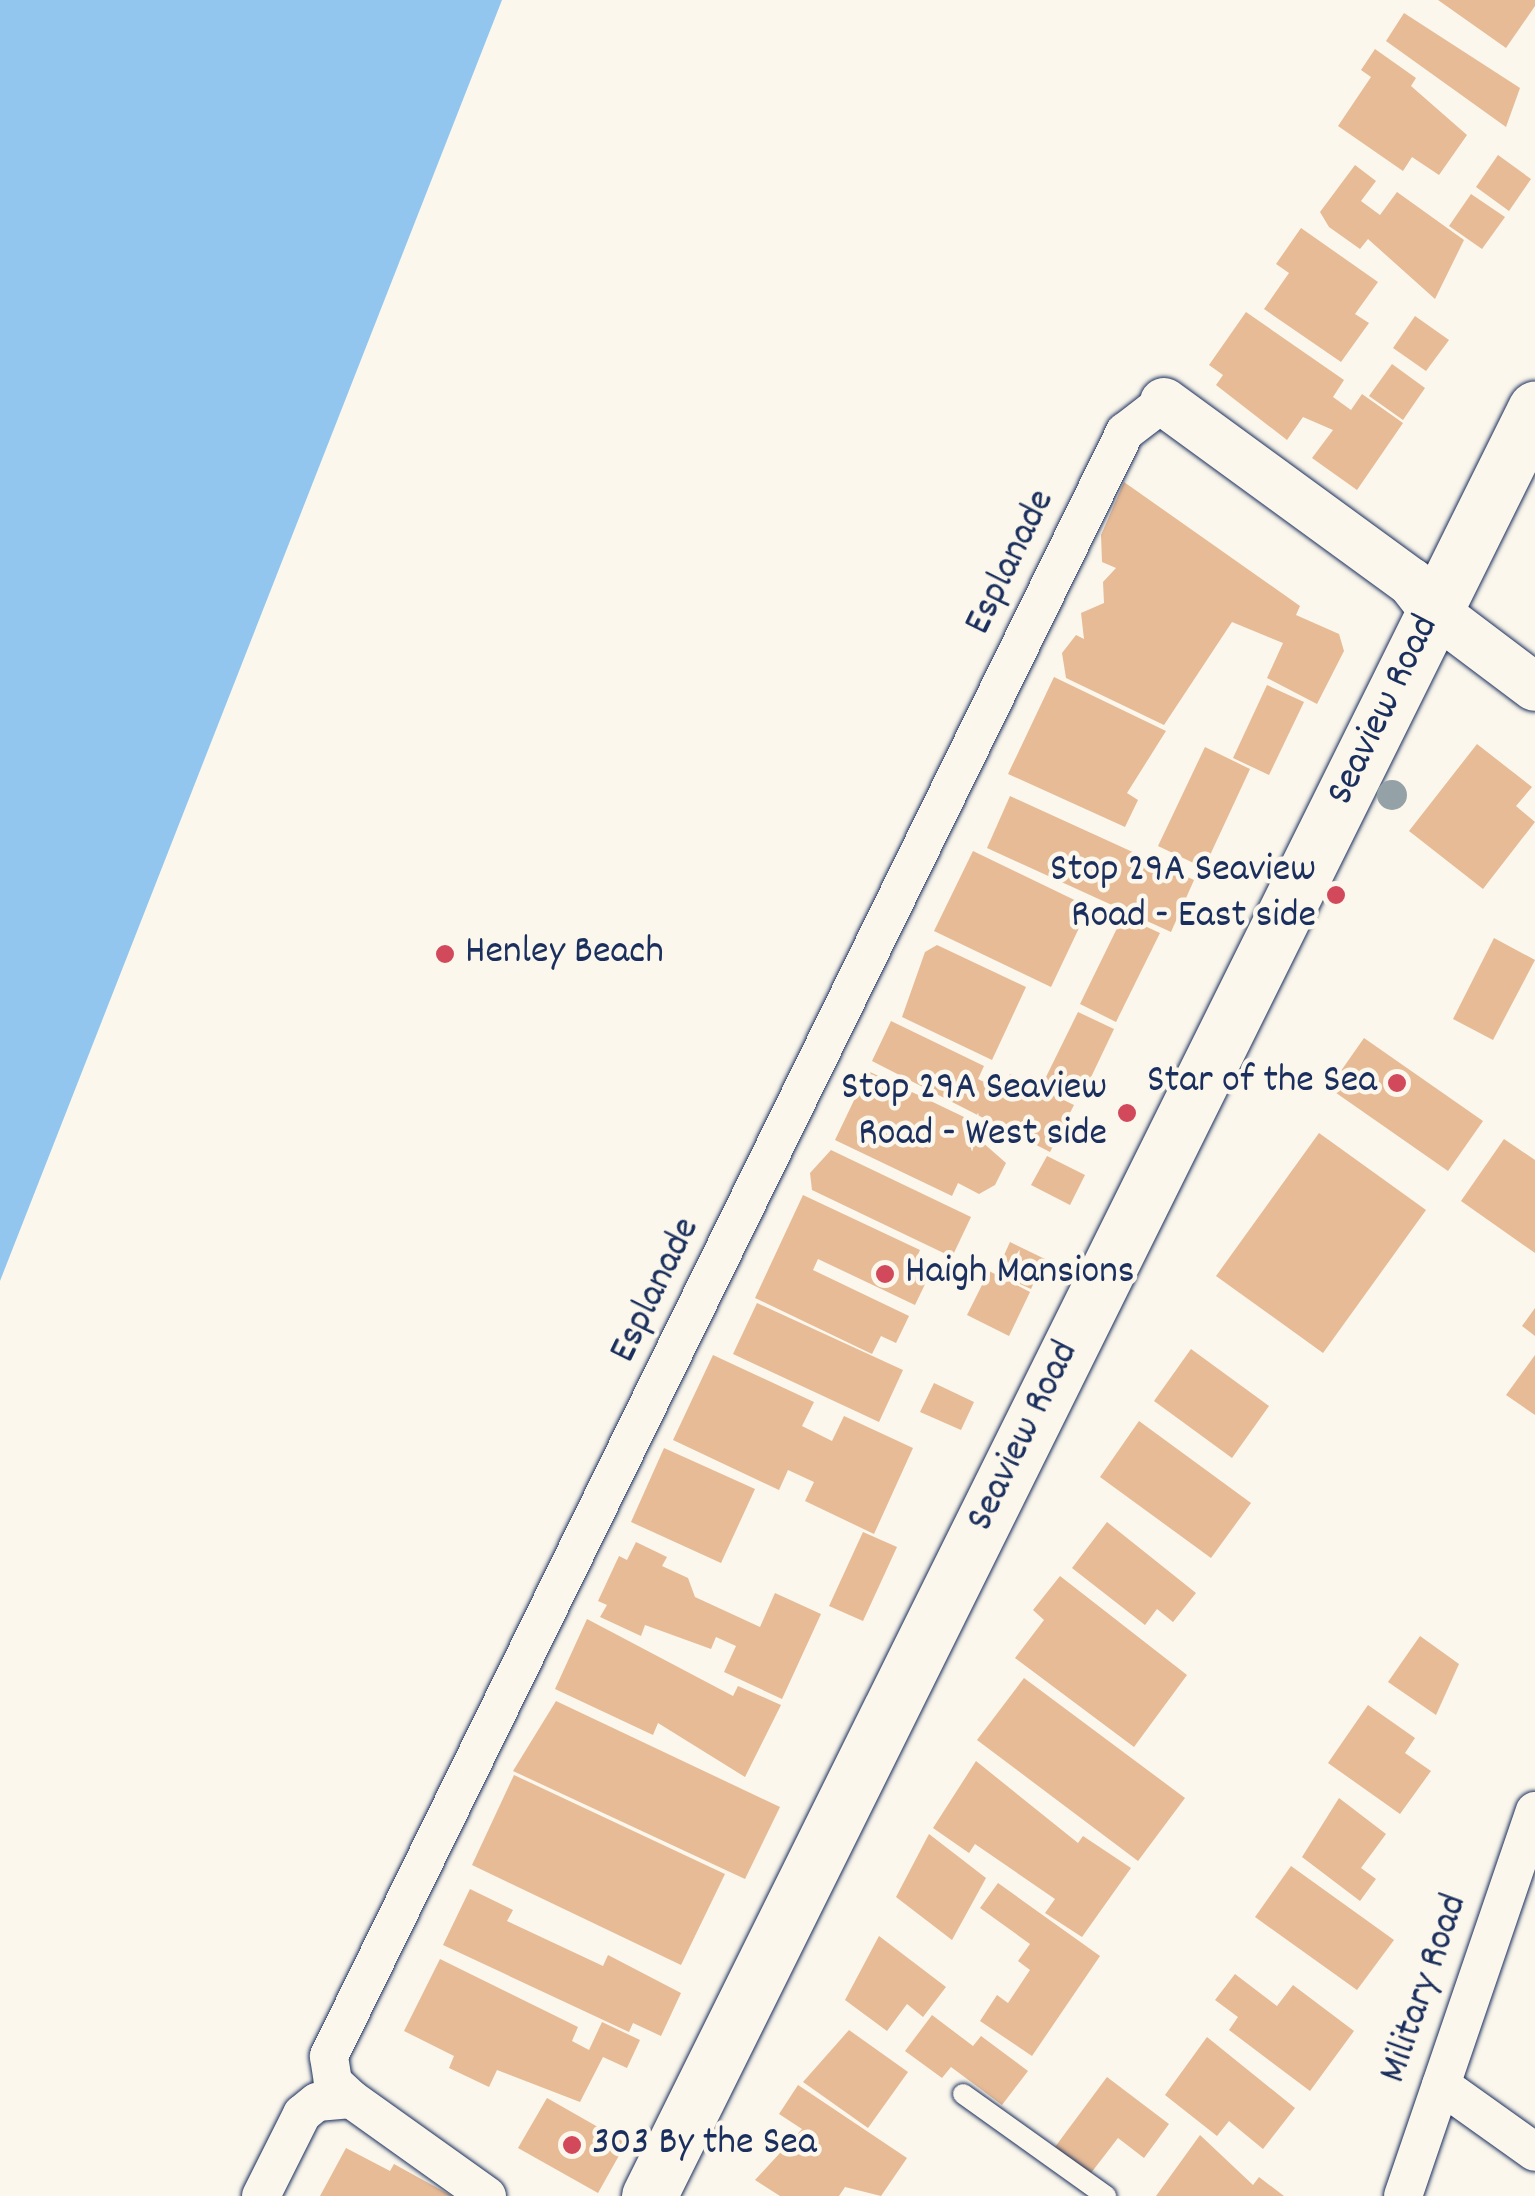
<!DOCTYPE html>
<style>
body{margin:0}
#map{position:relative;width:1535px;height:2196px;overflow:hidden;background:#fbf7ec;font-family:Dekko,sans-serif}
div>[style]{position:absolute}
.water>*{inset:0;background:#92c6ef}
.building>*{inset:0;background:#e6bb96}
.roads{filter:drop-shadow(0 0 2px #1b2f5e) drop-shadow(0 0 2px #1b2f5e)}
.service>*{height:20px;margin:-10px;padding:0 10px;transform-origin:10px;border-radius:10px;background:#fbf7ec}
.minor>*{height:38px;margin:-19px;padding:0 19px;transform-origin:19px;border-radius:19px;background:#fbf7ec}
.tertiary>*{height:48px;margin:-24px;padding:0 24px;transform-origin:24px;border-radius:24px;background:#fbf7ec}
.secondary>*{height:55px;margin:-27.5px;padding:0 27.5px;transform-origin:27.5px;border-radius:27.5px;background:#fbf7ec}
.trees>*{width:30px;height:30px;margin:-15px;border-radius:50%;background:#94a1a7}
.dots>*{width:28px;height:28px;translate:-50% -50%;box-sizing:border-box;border:5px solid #fbf7ec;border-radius:50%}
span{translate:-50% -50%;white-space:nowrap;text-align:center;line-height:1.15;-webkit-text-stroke:9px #fbf7ec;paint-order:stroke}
.street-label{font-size:40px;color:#1b2f5e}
.poi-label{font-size:40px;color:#1b2f5e}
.right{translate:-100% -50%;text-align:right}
.left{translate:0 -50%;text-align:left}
</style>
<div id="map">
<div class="water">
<div style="clip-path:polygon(0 0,502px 0,0 1281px)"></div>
</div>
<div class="building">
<div style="clip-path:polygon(1438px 0,1535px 0,1535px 6px,1506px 48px)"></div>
<div style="clip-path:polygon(1404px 13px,1520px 88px,1506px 127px,1386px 41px)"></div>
<div style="clip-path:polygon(1375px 49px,1416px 78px,1411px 86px,1467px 135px,1439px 175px,1412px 157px,1403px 171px,1338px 126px,1371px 77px,1361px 70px)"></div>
<div style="clip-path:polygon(1498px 155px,1531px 179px,1509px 211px,1476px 187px)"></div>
<div style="clip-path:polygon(1355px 165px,1376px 181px,1361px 201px,1380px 215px,1397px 192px,1464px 240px,1435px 299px,1368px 239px,1360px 249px,1329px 227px,1320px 212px)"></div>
<div style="clip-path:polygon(1471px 194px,1505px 217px,1482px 249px,1449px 226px)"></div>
<div style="clip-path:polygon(1301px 228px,1378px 282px,1355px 314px,1369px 323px,1341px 362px,1264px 309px,1289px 273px,1276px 264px)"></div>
<div style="clip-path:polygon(1246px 312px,1344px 380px,1333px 397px,1351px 410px,1362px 394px,1403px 423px,1357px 490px,1312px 458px,1333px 430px,1303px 417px,1287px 440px,1216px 385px,1223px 375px,1209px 365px)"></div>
<div style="clip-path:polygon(1415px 316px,1449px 340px,1426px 371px,1393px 348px)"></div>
<div style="clip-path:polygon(1392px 364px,1425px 388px,1403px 420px,1369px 396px)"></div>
<div style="clip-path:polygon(1124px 482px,1300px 606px,1296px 615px,1339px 634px,1344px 651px,1317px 704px,1267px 678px,1283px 643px,1232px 622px,1164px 725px,1066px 678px,1062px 653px,1076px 635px,1084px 639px,1081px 613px,1104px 603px,1103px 582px,1116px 568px,1102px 562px,1101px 535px)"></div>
<div style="clip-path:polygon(1054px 677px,1166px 731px,1127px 793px,1138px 800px,1125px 827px,1008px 774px)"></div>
<div style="clip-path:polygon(1267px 685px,1304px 702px,1269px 775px,1233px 758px)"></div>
<div style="clip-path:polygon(1477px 744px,1532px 787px,1516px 806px,1535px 822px,1483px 889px,1409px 831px)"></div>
<div style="clip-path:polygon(1205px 747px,1250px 769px,1204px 868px,1158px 846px)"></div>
<div style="clip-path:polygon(1010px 796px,1194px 880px,1171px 932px,987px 848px)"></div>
<div style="clip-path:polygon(973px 851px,1089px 907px,1051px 987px,934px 931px)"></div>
<div style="clip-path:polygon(1123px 916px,1160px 933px,1116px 1022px,1080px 1004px)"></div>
<div style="clip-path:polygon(1494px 938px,1535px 960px,1493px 1040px,1453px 1019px)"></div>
<div style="clip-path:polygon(937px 945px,1026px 987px,992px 1060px,902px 1017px,925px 952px)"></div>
<div style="clip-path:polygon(1078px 1012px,1114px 1029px,1082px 1096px,1045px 1079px)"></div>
<div style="clip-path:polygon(891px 1021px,984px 1066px,978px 1079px,1003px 1091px,1010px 1074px,1074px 1105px,1050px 1152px,872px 1061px)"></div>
<div style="clip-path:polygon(1364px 1038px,1483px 1121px,1448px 1171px,1329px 1088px)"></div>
<div style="clip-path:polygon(868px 1071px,987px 1128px,981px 1141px,1006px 1163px,995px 1185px,979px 1194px,958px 1183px,952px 1196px,835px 1140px)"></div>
<div style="clip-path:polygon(1319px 1133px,1426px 1210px,1323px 1353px,1216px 1276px)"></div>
<div style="clip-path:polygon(1504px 1139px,1535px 1160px,1535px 1253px,1461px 1201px)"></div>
<div style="clip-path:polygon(831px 1150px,971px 1217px,952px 1257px,812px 1190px,810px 1173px)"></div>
<div style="clip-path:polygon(1047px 1156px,1085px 1175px,1070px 1205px,1031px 1185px)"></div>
<div style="clip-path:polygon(803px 1195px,920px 1250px,911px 1270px,928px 1278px,915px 1305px,818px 1259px,813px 1270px,909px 1316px,896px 1343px,881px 1336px,872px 1354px,755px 1298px)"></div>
<div style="clip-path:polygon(1010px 1242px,1045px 1259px,1031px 1289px,996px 1273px)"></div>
<div style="clip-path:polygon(989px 1271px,1030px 1292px,1009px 1336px,967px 1315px)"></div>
<div style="clip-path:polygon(757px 1303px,903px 1370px,879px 1422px,733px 1354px)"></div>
<div style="clip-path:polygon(1535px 1308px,1535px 1336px,1522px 1326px)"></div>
<div style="clip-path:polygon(1191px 1349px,1269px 1406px,1232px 1458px,1154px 1401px)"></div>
<div style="clip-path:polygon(713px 1355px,814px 1402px,802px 1426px,832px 1441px,844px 1416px,913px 1448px,874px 1534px,805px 1501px,814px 1482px,788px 1470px,779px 1490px,673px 1440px)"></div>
<div style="clip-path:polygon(1535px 1355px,1535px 1415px,1506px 1395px)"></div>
<div style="clip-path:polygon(934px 1383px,974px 1402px,961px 1430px,920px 1412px)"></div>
<div style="clip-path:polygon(1139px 1421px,1251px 1503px,1211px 1558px,1100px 1477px)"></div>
<div style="clip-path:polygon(664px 1448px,755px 1489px,721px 1563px,631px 1522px)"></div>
<div style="clip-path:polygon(1107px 1522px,1196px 1593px,1173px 1622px,1157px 1609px,1145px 1625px,1072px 1568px)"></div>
<div style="clip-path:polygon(863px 1532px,897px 1547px,863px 1621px,829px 1606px)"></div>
<div style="clip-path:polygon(636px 1542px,667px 1557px,662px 1566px,688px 1578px,695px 1597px,760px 1627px,775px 1593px,821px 1614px,782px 1699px,724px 1672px,736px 1646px,716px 1637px,711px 1649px,645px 1625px,641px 1636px,600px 1617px,607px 1605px,598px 1601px,619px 1556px,627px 1560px)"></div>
<div style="clip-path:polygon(1060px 1576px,1187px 1675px,1134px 1747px,1015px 1658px,1044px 1620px,1033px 1610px)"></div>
<div style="clip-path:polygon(587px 1619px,733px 1696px,738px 1686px,781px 1705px,745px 1777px,658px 1723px,653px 1735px,555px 1689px)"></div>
<div style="clip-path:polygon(1420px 1636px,1459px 1664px,1436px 1715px,1388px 1682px)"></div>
<div style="clip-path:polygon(1024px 1678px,1185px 1798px,1138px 1861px,977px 1740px)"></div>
<div style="clip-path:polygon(556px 1701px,780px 1807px,745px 1879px,513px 1771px)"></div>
<div style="clip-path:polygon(1368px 1705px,1415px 1738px,1405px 1753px,1431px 1771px,1400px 1814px,1328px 1763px)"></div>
<div style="clip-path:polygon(976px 1761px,1078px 1843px,1083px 1836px,1131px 1868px,1082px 1937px,1045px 1913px,1055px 1899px,975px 1844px,969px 1853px,933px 1828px)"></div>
<div style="clip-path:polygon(514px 1775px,725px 1874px,681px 1965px,472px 1865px)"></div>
<div style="clip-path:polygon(1339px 1798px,1386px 1834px,1361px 1868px,1376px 1879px,1360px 1901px,1302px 1857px)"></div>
<div style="clip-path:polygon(929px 1834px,986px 1878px,952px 1940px,896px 1897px)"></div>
<div style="clip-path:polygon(1291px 1866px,1394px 1940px,1357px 1990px,1255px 1917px)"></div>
<div style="clip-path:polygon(998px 1883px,1100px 1956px,1032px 2056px,980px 2021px,997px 1995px,1008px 2003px,1030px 1970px,1018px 1961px,1030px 1944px,980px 1908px)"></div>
<div style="clip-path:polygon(470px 1889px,513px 1910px,507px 1921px,603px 1966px,608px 1955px,681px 1993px,661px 2036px,633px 2023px,629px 2032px,443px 1945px)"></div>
<div style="clip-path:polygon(879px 1936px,946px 1987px,923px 2017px,907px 2004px,887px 2031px,845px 2000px)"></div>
<div style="clip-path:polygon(440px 1959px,578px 2027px,572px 2041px,589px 2050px,602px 2022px,640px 2040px,627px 2068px,603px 2057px,580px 2102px,497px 2070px,489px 2087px,449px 2068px,454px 2056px,404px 2031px)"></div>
<div style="clip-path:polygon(1235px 1974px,1277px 2006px,1293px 1985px,1354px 2031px,1310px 2091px,1229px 2030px,1238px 2017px,1215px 2000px)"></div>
<div style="clip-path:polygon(932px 2015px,973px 2046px,981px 2036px,1028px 2071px,1002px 2105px,951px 2067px,942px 2078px,905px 2051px)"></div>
<div style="clip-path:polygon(849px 2030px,908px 2072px,868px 2128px,803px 2082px)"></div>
<div style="clip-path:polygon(1207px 2037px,1295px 2108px,1263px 2149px,1229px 2121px,1217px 2136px,1165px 2095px)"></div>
<div style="clip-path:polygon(1107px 2077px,1169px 2124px,1144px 2158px,1118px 2138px,1091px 2173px,1055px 2147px)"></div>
<div style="clip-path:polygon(798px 2085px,907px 2158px,881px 2196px,845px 2187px,839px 2196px,780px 2196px,755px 2180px,802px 2129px,779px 2114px)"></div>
<div style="clip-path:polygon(547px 2098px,626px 2143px,598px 2193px,518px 2148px)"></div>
<div style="clip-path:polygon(1200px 2135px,1253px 2185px,1259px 2177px,1284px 2196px,1156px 2196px)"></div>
<div style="clip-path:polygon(346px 2148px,390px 2171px,394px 2164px,452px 2196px,320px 2196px)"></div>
</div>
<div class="roads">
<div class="service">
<div style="left:963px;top:2094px;width:176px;rotate:35.5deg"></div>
</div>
<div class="minor">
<div style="left:1441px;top:2085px;width:115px;rotate:35.5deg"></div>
<div style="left:261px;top:2196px;width:92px;rotate:-63.4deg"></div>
<div style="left:302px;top:2114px;width:19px;rotate:-39deg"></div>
<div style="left:317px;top:2102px;width:34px;rotate:-5deg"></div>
<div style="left:487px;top:2196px;width:167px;rotate:-144.5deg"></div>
<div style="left:351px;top:2099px;width:25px;rotate:-137deg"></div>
<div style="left:333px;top:2082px;width:26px;rotate:-99deg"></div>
<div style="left:329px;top:2056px;width:1809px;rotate:-63.89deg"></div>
<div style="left:1125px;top:432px;width:49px;rotate:-37.6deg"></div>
<div style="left:1403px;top:2196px;width:407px;rotate:-71.1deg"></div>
</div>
<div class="tertiary">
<div style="left:1164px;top:402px;width:306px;rotate:36.1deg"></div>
<div style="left:1411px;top:582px;width:37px;rotate:52deg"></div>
<div style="left:1434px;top:611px;width:126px;rotate:37deg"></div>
</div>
<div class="secondary">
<div style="left:649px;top:2196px;width:1995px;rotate:-63.63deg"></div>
</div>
</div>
<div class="trees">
<div style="left:1392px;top:795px"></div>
</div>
<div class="dots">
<div style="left:1336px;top:895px;background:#d1495b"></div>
<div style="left:445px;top:954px;background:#d1495b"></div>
<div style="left:1397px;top:1083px;background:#d1495b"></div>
<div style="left:1127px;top:1113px;background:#d1495b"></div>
<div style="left:885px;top:1274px;background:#d1495b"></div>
<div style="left:572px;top:2145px;background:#d1495b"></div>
</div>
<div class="street-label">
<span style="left:1012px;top:563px;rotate:-64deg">Esplanade</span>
<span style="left:1385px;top:711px;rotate:-64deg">Seaview Road</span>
<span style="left:657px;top:1291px;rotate:-64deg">Esplanade</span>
<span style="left:1025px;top:1437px;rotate:-64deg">Seaview Road</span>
<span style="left:1426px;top:1989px;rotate:-71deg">Military Road</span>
</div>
<div class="poi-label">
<span class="right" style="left:1316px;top:895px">Stop 29A Seaview<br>Road - East side</span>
<span class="left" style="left:465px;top:954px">Henley Beach</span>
<span class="right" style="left:1377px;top:1083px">Star of the Sea</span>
<span class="right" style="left:1107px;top:1113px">Stop 29A Seaview<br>Road - West side</span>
<span class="left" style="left:905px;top:1274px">Haigh Mansions</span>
<span class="left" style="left:592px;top:2145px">303 By the Sea</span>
</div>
</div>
